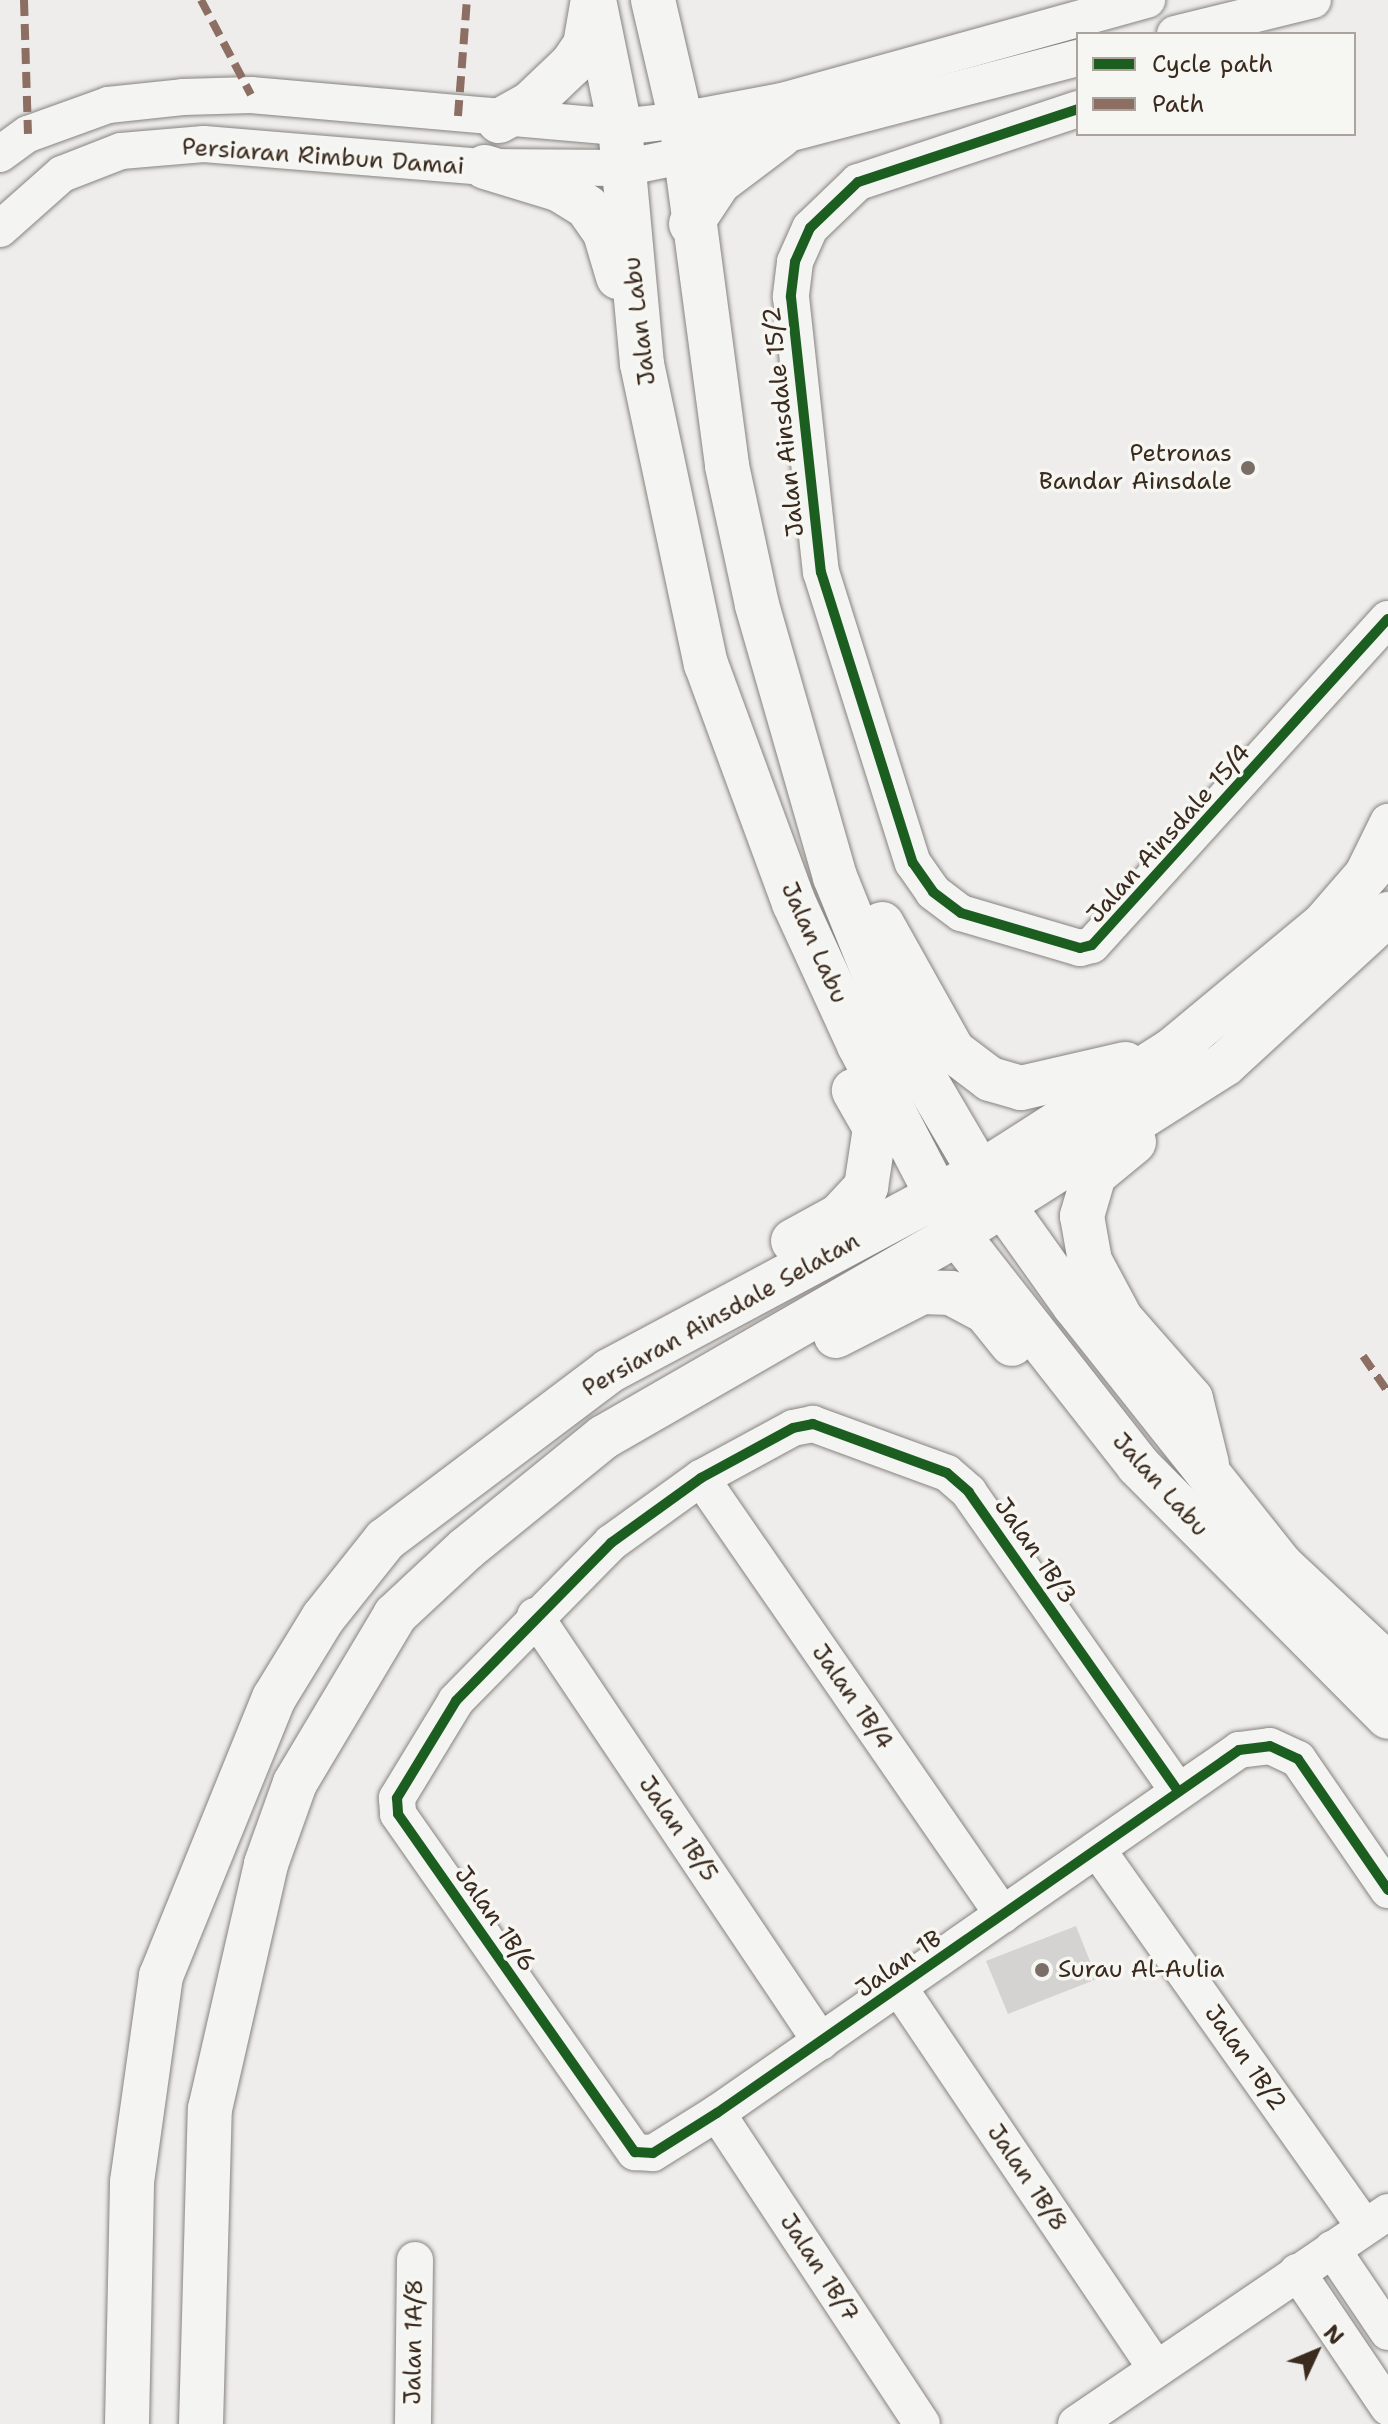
<!DOCTYPE html>
<style>
body{margin:0}
#map{position:relative;width:1388px;height:2424px;overflow:hidden;background:#eeedeb;font-family:"Shantell Sans",sans-serif}
div>[style]{position:absolute}
.building>*{inset:0;background:#d4d3d1}
.roads{filter:drop-shadow(0 0 2px #87837f) drop-shadow(0 0 2px #87837f)}
.minor>*{height:36px;margin:-18px;padding:0 18px;transform-origin:18px;border-radius:18px;background:#f4f4f2}
.major>*{height:44px;margin:-22px;padding:0 22px;transform-origin:22px;border-radius:22px;background:#f4f4f2}
.quiet>*{height:8px;margin-top:-4px;transform-origin:0;background:repeating-linear-gradient(90deg,#8d6e63 0 16px,transparent 0 24px)}
.cycleway>*{height:10px;margin:-5px;padding:0 5px;transform-origin:5px;border-radius:5px;background:#1b5e20}
.dots>*{width:22px;height:22px;translate:-50% -50%;box-sizing:border-box;border:4px solid #f6f6f2;border-radius:50%}
span{translate:-50% -50%;white-space:nowrap;text-align:center;line-height:1.15;-webkit-text-stroke:7px #f6f6f2;paint-order:stroke}
.street-label{font-size:24px;color:#3b2a1e}
.poi-label{font-size:24px;color:#3b2a1e}
.right{translate:-100% -50%;text-align:right}
.left{translate:0 -50%;text-align:left}
.legend{position:absolute;left:1076px;top:32px;width:280px;height:104px;box-sizing:border-box;background:#f6f6f2;border:2px solid #aba49d;margin:0;padding:10px 14px;list-style:none;font-size:24px;color:#3b2a1e}
.legend li{display:flex;align-items:center;gap:16px;height:40px}
.legend b{width:40px;border:2px solid #aba49d}
.north{position:absolute;left:1276px;top:2312px;width:80px;height:80px;-webkit-text-stroke:6px #f6f6f2;paint-order:stroke;rotate:46deg;font-size:22px;font-weight:700;line-height:32px;text-align:center;color:#3b2a1e}
.north::after{content:'';display:block;margin:auto;width:28px;height:36px;background:#3b2a1e;clip-path:polygon(50% 0,100% 100%,50% 72%,0 100%)}
</style>
<div id="map">
<div class="building">
<div style="clip-path:polygon(1076px 1926px,1097px 1979px,1008px 2014px,986px 1961px)"></div>
</div>
<div class="roads">
<div class="minor">
<div style="left:1175px;top:34px;width:142px;rotate:-13.8deg"></div>
<div style="left:1078px;top:109px;width:232px;rotate:161.6deg"></div>
<div style="left:858px;top:182px;width:66px;rotate:136.2deg"></div>
<div style="left:810px;top:228px;width:37px;rotate:114deg"></div>
<div style="left:795px;top:262px;width:35px;rotate:97deg"></div>
<div style="left:791px;top:297px;width:277px;rotate:83.8deg"></div>
<div style="left:821px;top:572px;width:305px;rotate:72.5deg"></div>
<div style="left:913px;top:863px;width:35px;rotate:55deg"></div>
<div style="left:933px;top:892px;width:35px;rotate:37deg"></div>
<div style="left:961px;top:913px;width:124px;rotate:16.4deg"></div>
<div style="left:1080px;top:948px;width:12px;rotate:-14deg"></div>
<div style="left:1092px;top:945px;width:440px;rotate:-47.8deg"></div>
<div style="left:0;top:154px;width:34px;rotate:-36deg"></div>
<div style="left:28px;top:134px;width:85px;rotate:-19.9deg"></div>
<div style="left:108px;top:105px;width:75px;rotate:-6.1deg"></div>
<div style="left:183px;top:97px;width:68px;rotate:-1.7deg"></div>
<div style="left:251px;top:95px;width:370px;rotate:5deg"></div>
<div style="left:620px;top:127px;width:61px;rotate:-6.5deg"></div>
<div style="left:681px;top:120px;width:103px;rotate:-10.7deg"></div>
<div style="left:782px;top:101px;width:379px;rotate:-15.5deg"></div>
<div style="left:0;top:229px;width:83px;rotate:-41.6deg"></div>
<div style="left:62px;top:174px;width:63px;rotate:-21.3deg"></div>
<div style="left:121px;top:151px;width:83px;rotate:-4.8deg"></div>
<div style="left:204px;top:144px;width:282px;rotate:4.7deg"></div>
<div style="left:485px;top:167px;width:138px;rotate:0.4deg"></div>
<div style="left:623px;top:168px;width:160px;rotate:-11.5deg"></div>
<div style="left:780px;top:136px;width:308px;rotate:-14.7deg"></div>
<div style="left:1363px;top:873px;width:57px;rotate:-63.9deg"></div>
<div style="left:701px;top:1478px;width:531px;rotate:55.35deg"></div>
<div style="left:535px;top:1616px;width:513px;rotate:56.12deg"></div>
<div style="left:1178px;top:1791px;width:365px;rotate:-125deg"></div>
<div style="left:969px;top:1492px;width:29px;rotate:-139deg"></div>
<div style="left:947px;top:1473px;width:143px;rotate:-159.9deg"></div>
<div style="left:813px;top:1424px;width:20px;rotate:169deg"></div>
<div style="left:793px;top:1428px;width:105px;rotate:151.5deg"></div>
<div style="left:701px;top:1478px;width:111px;rotate:144.2deg"></div>
<div style="left:611px;top:1543px;width:221px;rotate:134.5deg"></div>
<div style="left:456px;top:1701px;width:114px;rotate:121.3deg"></div>
<div style="left:397px;top:1798px;width:16px;rotate:86deg"></div>
<div style="left:398px;top:1814px;width:413px;rotate:55deg"></div>
<div style="left:635px;top:2152px;width:18px;rotate:3deg"></div>
<div style="left:653px;top:2153px;width:75px;rotate:-32deg"></div>
<div style="left:717px;top:2113px;width:636px;rotate:-34.81deg"></div>
<div style="left:1239px;top:1750px;width:31px;rotate:-7deg"></div>
<div style="left:1270px;top:1746px;width:31px;rotate:25deg"></div>
<div style="left:1298px;top:1759px;width:159px;rotate:55.5deg"></div>
<div style="left:1097px;top:1849px;width:463px;rotate:54.7deg"></div>
<div style="left:900px;top:1989px;width:456px;rotate:56deg"></div>
<div style="left:717px;top:2113px;width:372px;rotate:56.6deg"></div>
<div style="left:1332px;top:2249px;width:100px;rotate:56deg"></div>
<div style="left:1297px;top:2272px;width:163px;rotate:56deg"></div>
<div style="left:413px;top:2424px;width:164px;rotate:-89.3deg"></div>
<div style="left:1076px;top:2424px;width:377px;rotate:-34.2deg"></div>
</div>
<div class="major">
<div style="left:594px;top:0;width:130px;rotate:78.4deg"></div>
<div style="left:620px;top:127px;width:238px;rotate:84.7deg"></div>
<div style="left:642px;top:364px;width:307px;rotate:78deg"></div>
<div style="left:706px;top:664px;width:255px;rotate:69.8deg"></div>
<div style="left:794px;top:903px;width:156px;rotate:65.4deg"></div>
<div style="left:859px;top:1045px;width:213px;rotate:62.6deg"></div>
<div style="left:957px;top:1234px;width:293px;rotate:51.9deg"></div>
<div style="left:1138px;top:1465px;width:355px;rotate:45.2deg"></div>
<div style="left:653px;top:0;width:123px;rotate:76.9deg"></div>
<div style="left:681px;top:120px;width:349px;rotate:82.4deg"></div>
<div style="left:727px;top:466px;width:142px;rotate:77.8deg"></div>
<div style="left:757px;top:605px;width:283px;rotate:74deg"></div>
<div style="left:835px;top:877px;width:168px;rotate:68deg"></div>
<div style="left:898px;top:1033px;width:162px;rotate:59.6deg"></div>
<div style="left:980px;top:1173px;width:163px;rotate:54.5deg"></div>
<div style="left:1075px;top:1306px;width:330px;rotate:51.5deg"></div>
<div style="left:1280px;top:1564px;width:148px;rotate:43.1deg"></div>
<div style="left:499px;top:121px;width:35px;rotate:-29deg"></div>
<div style="left:530px;top:104px;width:58px;rotate:-43.6deg"></div>
<div style="left:572px;top:64px;width:23px;rotate:-56deg"></div>
<div style="left:585px;top:45px;width:41px;rotate:-80.1deg"></div>
<div style="left:485px;top:167px;width:78px;rotate:17deg"></div>
<div style="left:560px;top:190px;width:32px;rotate:32deg"></div>
<div style="left:587px;top:207px;width:32px;rotate:55deg"></div>
<div style="left:605px;top:233px;width:46px;rotate:73.5deg"></div>
<div style="left:691px;top:224px;width:50px;rotate:-56.3deg"></div>
<div style="left:719px;top:182px;width:76px;rotate:-37deg"></div>
<div style="left:882px;top:924px;width:145px;rotate:60.8deg"></div>
<div style="left:953px;top:1051px;width:46px;rotate:37.1deg"></div>
<div style="left:990px;top:1079px;width:32px;rotate:16deg"></div>
<div style="left:1021px;top:1088px;width:107px;rotate:-13deg"></div>
<div style="left:1134px;top:1142px;width:52px;rotate:140.5deg"></div>
<div style="left:1094px;top:1175px;width:43px;rotate:106.3deg"></div>
<div style="left:1082px;top:1216px;width:46px;rotate:79.9deg"></div>
<div style="left:1090px;top:1261px;width:66px;rotate:61.9deg"></div>
<div style="left:1121px;top:1319px;width:106px;rotate:48.8deg"></div>
<div style="left:1191px;top:1399px;width:67px;rotate:76.2deg"></div>
<div style="left:793px;top:1241px;width:52px;rotate:-28.5deg"></div>
<div style="left:839px;top:1216px;width:40px;rotate:-47deg"></div>
<div style="left:866px;top:1187px;width:60px;rotate:-81.3deg"></div>
<div style="left:875px;top:1128px;width:43px;rotate:-119.6deg"></div>
<div style="left:836px;top:1336px;width:97px;rotate:-27.1deg"></div>
<div style="left:922px;top:1292px;width:29px;rotate:2deg"></div>
<div style="left:951px;top:1293px;width:40px;rotate:28deg"></div>
<div style="left:986px;top:1312px;width:41px;rotate:50.9deg"></div>
<div style="left:127px;top:2424px;width:242px;rotate:-88.8deg"></div>
<div style="left:132px;top:2182px;width:208px;rotate:-82deg"></div>
<div style="left:161px;top:1976px;width:300px;rotate:-67.9deg"></div>
<div style="left:274px;top:1698px;width:94px;rotate:-58.5deg"></div>
<div style="left:323px;top:1618px;width:100px;rotate:-51.5deg"></div>
<div style="left:385px;top:1540px;width:281px;rotate:-37deg"></div>
<div style="left:609px;top:1371px;width:421px;rotate:-28.1deg"></div>
<div style="left:980px;top:1173px;width:227px;rotate:-32.6deg"></div>
<div style="left:1171px;top:1051px;width:199px;rotate:-39.7deg"></div>
<div style="left:1324px;top:924px;width:98px;rotate:-49.1deg"></div>
<div style="left:201px;top:2424px;width:315px;rotate:-88.4deg"></div>
<div style="left:210px;top:2109px;width:251px;rotate:-77.1deg"></div>
<div style="left:266px;top:1864px;width:86px;rotate:-70.3deg"></div>
<div style="left:295px;top:1783px;width:196px;rotate:-59.2deg"></div>
<div style="left:395px;top:1615px;width:97px;rotate:-42.9deg"></div>
<div style="left:466px;top:1549px;width:178px;rotate:-39.1deg"></div>
<div style="left:604px;top:1437px;width:407px;rotate:-29.9deg"></div>
<div style="left:957px;top:1234px;width:317px;rotate:-32.4deg"></div>
<div style="left:1225px;top:1064px;width:222px;rotate:-42.6deg"></div>
</div>
</div>
<div class="quiet">
<div style="left:24px;top:0;width:134px;rotate:88.3deg"></div>
<div style="left:201px;top:0;width:107px;rotate:62.2deg"></div>
<div style="left:458px;top:116px;width:116px;rotate:-85.6deg"></div>
<div style="left:1363px;top:1356px;width:44px;rotate:55.2deg"></div>
</div>
<div class="cycleway">
<div style="left:1078px;top:109px;width:232px;rotate:161.6deg"></div>
<div style="left:858px;top:182px;width:66px;rotate:136.2deg"></div>
<div style="left:810px;top:228px;width:37px;rotate:114deg"></div>
<div style="left:795px;top:262px;width:35px;rotate:97deg"></div>
<div style="left:791px;top:297px;width:277px;rotate:83.8deg"></div>
<div style="left:821px;top:572px;width:305px;rotate:72.5deg"></div>
<div style="left:913px;top:863px;width:35px;rotate:55deg"></div>
<div style="left:933px;top:892px;width:35px;rotate:37deg"></div>
<div style="left:961px;top:913px;width:124px;rotate:16.4deg"></div>
<div style="left:1080px;top:948px;width:12px;rotate:-14deg"></div>
<div style="left:1092px;top:945px;width:440px;rotate:-47.8deg"></div>
<div style="left:1178px;top:1791px;width:365px;rotate:-125deg"></div>
<div style="left:969px;top:1492px;width:29px;rotate:-139deg"></div>
<div style="left:947px;top:1473px;width:143px;rotate:-159.9deg"></div>
<div style="left:813px;top:1424px;width:20px;rotate:169deg"></div>
<div style="left:793px;top:1428px;width:105px;rotate:151.5deg"></div>
<div style="left:701px;top:1478px;width:111px;rotate:144.2deg"></div>
<div style="left:611px;top:1543px;width:221px;rotate:134.5deg"></div>
<div style="left:456px;top:1701px;width:114px;rotate:121.3deg"></div>
<div style="left:397px;top:1798px;width:16px;rotate:86deg"></div>
<div style="left:398px;top:1814px;width:413px;rotate:55deg"></div>
<div style="left:635px;top:2152px;width:18px;rotate:3deg"></div>
<div style="left:653px;top:2153px;width:75px;rotate:-32deg"></div>
<div style="left:717px;top:2113px;width:636px;rotate:-34.81deg"></div>
<div style="left:1239px;top:1750px;width:31px;rotate:-7deg"></div>
<div style="left:1270px;top:1746px;width:31px;rotate:25deg"></div>
<div style="left:1298px;top:1759px;width:159px;rotate:55.5deg"></div>
</div>
<div class="dots">
<div style="left:1248px;top:468px;background:#7a6e66"></div>
<div style="left:1042px;top:1970px;background:#7a6e66"></div>
</div>
<div class="street-label">
<span style="left:323px;top:157px;rotate:4deg">Persiaran Rimbun Damai</span>
<span style="left:640px;top:321px;rotate:-97deg">Jalan Labu</span>
<span style="left:784px;top:422px;rotate:-96deg">Jalan Ainsdale 15/2</span>
<span style="left:1169px;top:834px;rotate:-48deg">Jalan Ainsdale 15/4</span>
<span style="left:814px;top:943px;rotate:66deg">Jalan Labu</span>
<span style="left:721px;top:1315px;rotate:-29deg">Persiaran Ainsdale Selatan</span>
<span style="left:1160px;top:1485px;rotate:48deg">Jalan Labu</span>
<span style="left:1035px;top:1551px;rotate:55deg">Jalan 1B/3</span>
<span style="left:852px;top:1697px;rotate:55deg">Jalan 1B/4</span>
<span style="left:678px;top:1829px;rotate:56deg">Jalan 1B/5</span>
<span style="left:495px;top:1919px;rotate:55deg">Jalan 1B/6</span>
<span style="left:899px;top:1964px;rotate:-35deg">Jalan 1B</span>
<span style="left:1245px;top:2058px;rotate:55deg">Jalan 1B/2</span>
<span style="left:1027px;top:2178px;rotate:56deg">Jalan 1B/8</span>
<span style="left:819px;top:2268px;rotate:57deg">Jalan 1B/7</span>
<span style="left:414px;top:2342px;rotate:-89deg">Jalan 1A/8</span>
</div>
<div class="poi-label">
<span class="right" style="left:1232px;top:468px">Petronas<br>Bandar Ainsdale</span>
<span class="left" style="left:1058px;top:1970px">Surau Al-Aulia</span>
</div>
<ul class="legend">
<li><b style="height:10px;background:#1b5e20"></b>Cycle path</li>
<li><b style="height:10px;background:#8d6e63"></b>Path</li>
</ul>
<div class="north">N</div>
</div>
